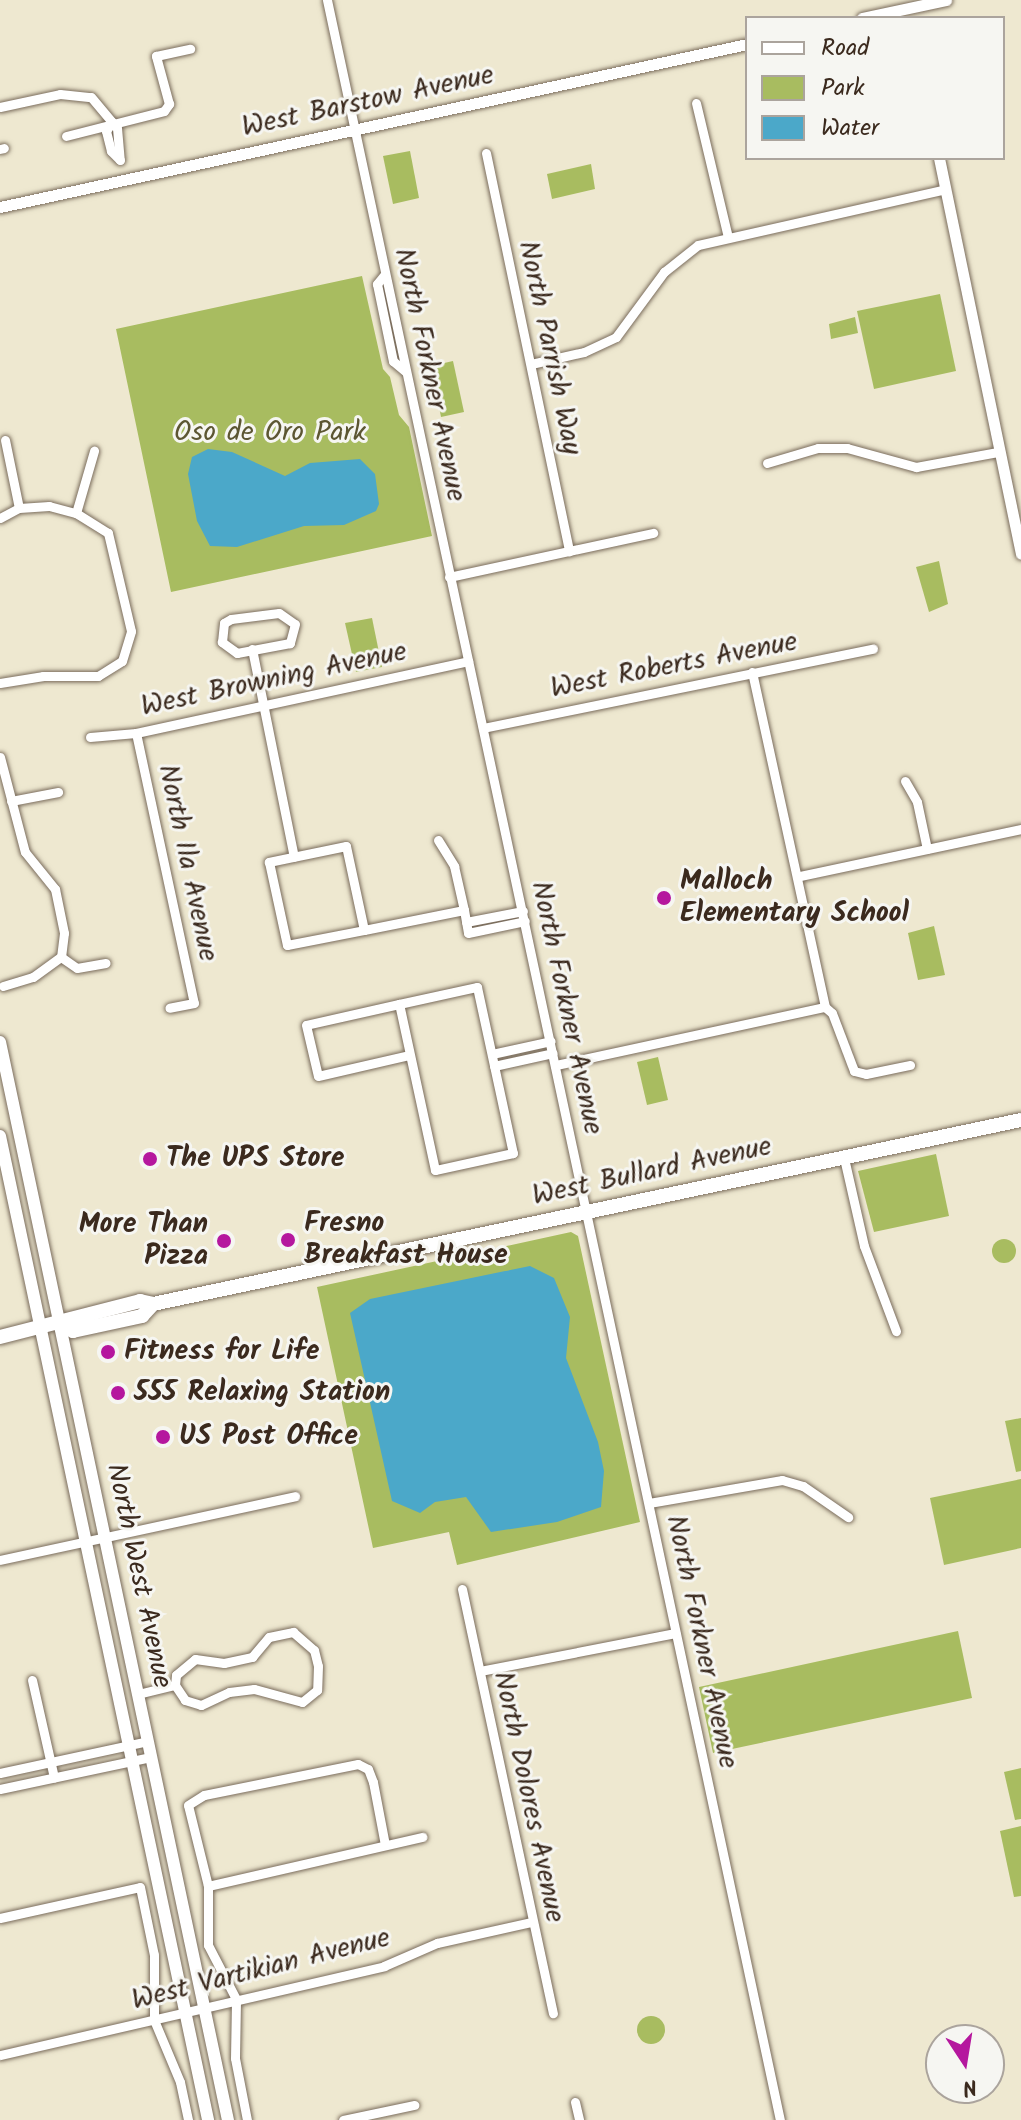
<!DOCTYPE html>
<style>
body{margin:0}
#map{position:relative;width:1021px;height:2120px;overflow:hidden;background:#eee8d0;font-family:Kalam,sans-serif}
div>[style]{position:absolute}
.green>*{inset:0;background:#a8bc60}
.round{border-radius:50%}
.water>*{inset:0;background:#4ba8c9}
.roads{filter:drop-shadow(0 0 2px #7a6c5c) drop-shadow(0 0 2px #7a6c5c)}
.minor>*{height:9px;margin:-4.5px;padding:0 4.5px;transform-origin:4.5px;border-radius:4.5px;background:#fff}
.tertiary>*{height:11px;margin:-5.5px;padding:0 5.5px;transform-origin:5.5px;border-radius:5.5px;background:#fff}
.secondary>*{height:12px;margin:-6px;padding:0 6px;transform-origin:6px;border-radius:6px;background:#fff}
.primary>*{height:14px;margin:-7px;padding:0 7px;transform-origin:7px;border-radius:7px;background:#fff}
.dots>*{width:22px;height:22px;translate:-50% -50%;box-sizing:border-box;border:4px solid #f6f6f2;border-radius:50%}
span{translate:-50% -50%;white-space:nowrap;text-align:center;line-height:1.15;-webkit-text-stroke:6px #f6f6f2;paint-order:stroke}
.street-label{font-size:28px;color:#3b2a1e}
.park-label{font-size:28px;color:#5c5632}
.poi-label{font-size:28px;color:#3b2a1e;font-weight:700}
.left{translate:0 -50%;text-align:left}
.right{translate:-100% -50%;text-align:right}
.legend{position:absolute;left:745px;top:16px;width:260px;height:144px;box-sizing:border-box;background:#f6f6f2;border:2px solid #aba49d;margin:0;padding:10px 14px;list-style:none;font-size:24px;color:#3b2a1e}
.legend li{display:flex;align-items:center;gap:16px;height:40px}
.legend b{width:40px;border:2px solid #aba49d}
.north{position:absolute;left:925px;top:2024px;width:80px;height:80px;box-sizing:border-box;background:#f6f6f2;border:2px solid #aba49d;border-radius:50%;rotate:168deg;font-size:22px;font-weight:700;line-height:32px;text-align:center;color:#3b2a1e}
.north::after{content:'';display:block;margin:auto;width:28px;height:36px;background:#b5179e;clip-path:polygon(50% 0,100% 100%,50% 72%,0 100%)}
</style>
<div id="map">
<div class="green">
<div style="clip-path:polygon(410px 151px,419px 198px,393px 204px,383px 156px)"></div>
<div style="clip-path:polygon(591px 164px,595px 189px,552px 199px,547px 174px)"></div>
<div style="clip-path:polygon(362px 276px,383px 369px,390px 377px,399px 415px,409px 427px,432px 536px,171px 592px,116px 329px)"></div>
<div style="clip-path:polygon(940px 294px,956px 371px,874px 389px,857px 311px)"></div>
<div style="clip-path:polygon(855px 317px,858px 333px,831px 339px,829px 324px)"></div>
<div style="clip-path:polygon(453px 361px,464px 412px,441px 417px,431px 366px)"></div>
<div style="clip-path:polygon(939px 561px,948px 604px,929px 612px,916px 567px)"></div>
<div style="clip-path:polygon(372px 618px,382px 667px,356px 672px,345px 623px)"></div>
<div style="clip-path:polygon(934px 926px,945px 975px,918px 980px,908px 933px)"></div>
<div style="clip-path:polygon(658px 1057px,668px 1100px,647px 1105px,637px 1062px)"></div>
<div style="clip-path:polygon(936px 1154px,949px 1216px,874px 1232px,858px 1171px)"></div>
<div style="clip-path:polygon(571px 1232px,578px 1236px,640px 1522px,457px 1565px,449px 1532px,373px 1548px,317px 1287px)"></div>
<div class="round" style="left:992px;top:1239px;width:24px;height:24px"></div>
<div style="clip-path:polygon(1021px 1418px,1021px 1471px,1016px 1472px,1005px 1421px)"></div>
<div style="clip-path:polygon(1021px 1479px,1021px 1548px,944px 1565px,930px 1498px)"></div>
<div style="clip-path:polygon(958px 1631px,972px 1698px,713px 1753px,699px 1687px)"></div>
<div style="clip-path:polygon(1021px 1768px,1021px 1819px,1015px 1820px,1004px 1772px)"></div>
<div style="clip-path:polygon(1021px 1826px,1021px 1896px,1014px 1897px,1000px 1831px)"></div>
<div class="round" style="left:637px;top:2016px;width:28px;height:28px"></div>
</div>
<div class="water">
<div style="clip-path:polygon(208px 449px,232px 452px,285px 476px,310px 463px,360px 459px,375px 474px,379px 504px,376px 511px,344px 525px,304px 526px,237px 547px,210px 546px,197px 521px,188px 474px,192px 457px)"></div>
<div style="clip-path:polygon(530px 1266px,554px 1278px,570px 1317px,566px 1358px,598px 1442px,604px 1471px,601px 1507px,557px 1522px,491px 1532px,466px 1497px,435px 1502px,420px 1513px,392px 1501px,350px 1313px,370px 1299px)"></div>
</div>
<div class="roads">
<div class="minor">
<div style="left:327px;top:0;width:2168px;rotate:77.94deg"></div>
<div style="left:696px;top:103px;width:138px;rotate:76.6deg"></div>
<div style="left:0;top:107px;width:61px;rotate:-12.2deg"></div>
<div style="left:60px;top:94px;width:31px;rotate:6deg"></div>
<div style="left:91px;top:97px;width:40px;rotate:50deg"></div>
<div style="left:117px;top:128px;width:32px;rotate:85deg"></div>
<div style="left:120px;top:160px;width:13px;rotate:-135deg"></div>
<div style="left:111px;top:151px;width:21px;rotate:-104deg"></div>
<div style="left:106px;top:131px;width:11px;rotate:-56deg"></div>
<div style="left:66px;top:136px;width:101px;rotate:-14.3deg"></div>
<div style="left:164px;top:111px;width:9px;rotate:-54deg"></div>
<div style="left:169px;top:104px;width:50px;rotate:-105.2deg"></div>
<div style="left:156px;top:56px;width:35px;rotate:-12deg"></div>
<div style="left:0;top:149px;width:4px;rotate:-14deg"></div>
<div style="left:486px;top:153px;width:407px;rotate:78.2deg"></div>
<div style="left:385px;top:274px;width:13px;rotate:129deg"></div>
<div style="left:377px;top:284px;width:79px;rotate:78.3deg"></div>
<div style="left:393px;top:361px;width:16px;rotate:40deg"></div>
<div style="left:531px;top:364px;width:54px;rotate:-12.8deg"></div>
<div style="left:584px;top:352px;width:35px;rotate:-25deg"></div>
<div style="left:616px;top:337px;width:81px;rotate:-53.6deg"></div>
<div style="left:664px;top:272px;width:43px;rotate:-38.5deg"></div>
<div style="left:698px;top:245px;width:254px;rotate:-12.7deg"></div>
<div style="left:5px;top:440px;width:69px;rotate:78.4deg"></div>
<div style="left:767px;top:463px;width:53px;rotate:-16.4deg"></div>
<div style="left:818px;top:448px;width:29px"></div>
<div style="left:847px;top:448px;width:72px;rotate:15.4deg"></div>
<div style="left:916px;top:467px;width:83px;rotate:-10.4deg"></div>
<div style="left:0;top:518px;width:21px;rotate:-28deg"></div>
<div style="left:19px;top:508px;width:30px;rotate:-4deg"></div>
<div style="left:49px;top:506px;width:28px;rotate:15deg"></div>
<div style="left:449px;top:577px;width:209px;rotate:-12.2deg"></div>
<div style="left:279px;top:613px;width:19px;rotate:35deg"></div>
<div style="left:295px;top:624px;width:20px;rotate:105deg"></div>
<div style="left:290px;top:643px;width:54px;rotate:169.3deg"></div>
<div style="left:237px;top:653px;width:19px;rotate:-144deg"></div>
<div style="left:222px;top:642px;width:19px;rotate:-84deg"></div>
<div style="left:224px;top:623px;width:8px;rotate:-30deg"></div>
<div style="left:231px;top:619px;width:48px;rotate:-7.1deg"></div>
<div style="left:252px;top:649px;width:212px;rotate:78.6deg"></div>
<div style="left:752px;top:672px;width:343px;rotate:77.7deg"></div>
<div style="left:0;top:683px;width:44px;rotate:-9.2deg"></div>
<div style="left:43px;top:676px;width:55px"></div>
<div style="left:98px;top:676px;width:28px;rotate:-32deg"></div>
<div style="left:122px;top:661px;width:31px;rotate:-73deg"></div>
<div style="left:131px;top:631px;width:101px;rotate:-103.2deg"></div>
<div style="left:108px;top:533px;width:38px;rotate:-148deg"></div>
<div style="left:76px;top:513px;width:65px;rotate:-73.8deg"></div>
<div style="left:483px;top:728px;width:398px;rotate:-11.5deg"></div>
<div style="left:136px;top:733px;width:276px;rotate:77.9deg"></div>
<div style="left:194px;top:1003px;width:25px;rotate:169deg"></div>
<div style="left:90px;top:737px;width:46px;rotate:-5deg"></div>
<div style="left:136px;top:733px;width:340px;rotate:-12.2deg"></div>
<div style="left:0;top:757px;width:98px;rotate:75.3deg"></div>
<div style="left:25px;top:852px;width:48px;rotate:51deg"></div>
<div style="left:55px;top:889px;width:45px;rotate:78.4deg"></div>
<div style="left:64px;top:933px;width:24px;rotate:97deg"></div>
<div style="left:905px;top:781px;width:24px;rotate:60deg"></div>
<div style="left:917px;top:802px;width:48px;rotate:78deg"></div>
<div style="left:11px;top:801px;width:48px;rotate:-10.8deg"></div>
<div style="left:438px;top:840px;width:31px;rotate:58deg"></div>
<div style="left:454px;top:866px;width:45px;rotate:77.2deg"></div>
<div style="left:800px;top:876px;width:226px;rotate:-12deg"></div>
<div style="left:466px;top:922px;width:58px;rotate:-10.9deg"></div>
<div style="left:364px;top:930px;width:86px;rotate:-102.1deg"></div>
<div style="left:346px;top:846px;width:79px;rotate:168.3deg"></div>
<div style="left:269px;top:862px;width:85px;rotate:77.8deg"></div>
<div style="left:287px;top:945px;width:78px;rotate:-11deg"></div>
<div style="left:364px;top:930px;width:102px;rotate:-11.3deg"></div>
<div style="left:464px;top:910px;width:23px;rotate:80deg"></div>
<div style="left:468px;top:933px;width:58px;rotate:-11.9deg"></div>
<div style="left:3px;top:986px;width:31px;rotate:-17deg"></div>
<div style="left:33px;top:977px;width:34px;rotate:-36deg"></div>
<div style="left:61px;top:957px;width:19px;rotate:35deg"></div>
<div style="left:77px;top:968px;width:29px;rotate:-10deg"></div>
<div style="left:477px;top:987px;width:170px;rotate:77.8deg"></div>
<div style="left:513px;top:1153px;width:80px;rotate:167.7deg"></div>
<div style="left:435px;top:1170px;width:170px;rotate:-102.2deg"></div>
<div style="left:399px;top:1004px;width:80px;rotate:-12.3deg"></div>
<div style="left:399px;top:1004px;width:95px;rotate:167.3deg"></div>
<div style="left:306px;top:1025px;width:52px;rotate:76.8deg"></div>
<div style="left:318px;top:1076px;width:93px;rotate:-13deg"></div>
<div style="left:825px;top:1007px;width:9px;rotate:41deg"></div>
<div style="left:832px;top:1013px;width:62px;rotate:69.2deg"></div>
<div style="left:854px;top:1071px;width:12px;rotate:14deg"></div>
<div style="left:866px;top:1074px;width:45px;rotate:-11.6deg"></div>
<div style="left:492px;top:1054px;width:60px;rotate:-12.4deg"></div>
<div style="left:556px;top:1065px;width:275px;rotate:-12.2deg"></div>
<div style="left:494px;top:1066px;width:60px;rotate:-12.4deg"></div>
<div style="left:844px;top:1158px;width:90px;rotate:77.2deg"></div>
<div style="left:864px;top:1246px;width:91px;rotate:69.4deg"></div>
<div style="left:649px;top:1503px;width:135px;rotate:-9.8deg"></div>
<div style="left:782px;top:1480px;width:22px;rotate:16deg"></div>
<div style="left:803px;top:1486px;width:55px;rotate:34.6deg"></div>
<div style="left:0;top:1560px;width:302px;rotate:-12.2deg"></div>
<div style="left:462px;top:1589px;width:434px;rotate:77.9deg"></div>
<div style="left:293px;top:1632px;width:28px;rotate:41deg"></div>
<div style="left:314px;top:1650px;width:16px;rotate:76deg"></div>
<div style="left:318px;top:1666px;width:24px;rotate:92deg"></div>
<div style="left:317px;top:1690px;width:19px;rotate:141deg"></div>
<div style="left:302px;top:1702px;width:50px;rotate:-164.8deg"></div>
<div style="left:254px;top:1689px;width:25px;rotate:173deg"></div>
<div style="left:229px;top:1692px;width:31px;rotate:155deg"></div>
<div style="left:201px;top:1705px;width:17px;rotate:-163deg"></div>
<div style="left:185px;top:1700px;width:18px;rotate:-124deg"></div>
<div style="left:175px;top:1685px;width:10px;rotate:-84deg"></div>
<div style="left:176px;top:1675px;width:25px;rotate:-40deg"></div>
<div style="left:195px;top:1659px;width:29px;rotate:8deg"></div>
<div style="left:224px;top:1663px;width:29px;rotate:-12deg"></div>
<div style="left:252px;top:1657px;width:26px;rotate:-50deg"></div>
<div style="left:269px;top:1637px;width:25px;rotate:-12deg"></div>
<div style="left:480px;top:1671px;width:199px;rotate:-11deg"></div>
<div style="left:32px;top:1680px;width:100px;rotate:77.3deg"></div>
<div style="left:138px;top:1694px;width:38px;rotate:-14deg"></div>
<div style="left:0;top:1773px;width:151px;rotate:-12.2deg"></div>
<div style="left:0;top:1789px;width:154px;rotate:-12deg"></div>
<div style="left:208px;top:1886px;width:220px;rotate:-12.9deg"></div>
<div style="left:0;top:1918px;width:143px;rotate:-12.5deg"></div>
<div style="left:140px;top:1887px;width:69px;rotate:78.4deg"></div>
<div style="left:154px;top:1955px;width:65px;rotate:90deg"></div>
<div style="left:154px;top:2020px;width:67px;rotate:67.2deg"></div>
<div style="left:180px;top:2082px;width:39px;rotate:78deg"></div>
<div style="left:0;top:2055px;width:394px;rotate:-13deg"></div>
<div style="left:384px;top:1966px;width:58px;rotate:-23.5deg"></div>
<div style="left:437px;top:1943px;width:96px;rotate:-12.6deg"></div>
<div style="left:575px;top:2102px;width:18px;rotate:77deg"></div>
<div style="left:247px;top:2120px;width:63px;rotate:-101deg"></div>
<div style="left:235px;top:2058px;width:59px;rotate:-89deg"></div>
<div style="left:236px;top:1999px;width:61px;rotate:-117.4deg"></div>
<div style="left:208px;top:1945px;width:59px;rotate:-90deg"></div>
<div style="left:208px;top:1886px;width:83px;rotate:-103.9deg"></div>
<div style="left:188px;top:1805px;width:19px;rotate:-32deg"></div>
<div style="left:204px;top:1795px;width:157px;rotate:-11.4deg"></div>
<div style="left:358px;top:1764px;width:11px;rotate:27deg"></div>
<div style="left:368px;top:1769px;width:14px;rotate:69deg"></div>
<div style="left:373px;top:1782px;width:64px;rotate:79.2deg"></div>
<div style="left:343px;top:2120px;width:73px;rotate:-11.9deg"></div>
</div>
<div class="tertiary">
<div style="left:862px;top:18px;width:86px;rotate:-12.1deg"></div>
<div style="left:939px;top:158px;width:404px;rotate:78.3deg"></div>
<div style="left:0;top:207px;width:765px;rotate:-12.31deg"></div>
</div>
<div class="secondary">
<div style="left:0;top:1042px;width:1102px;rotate:78.06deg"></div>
<div style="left:0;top:1136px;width:1006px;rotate:78.06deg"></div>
</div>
<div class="primary">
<div style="left:60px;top:1324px;width:15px;rotate:28deg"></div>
<div style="left:73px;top:1331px;width:71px;rotate:-12.3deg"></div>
<div style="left:142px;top:1316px;width:16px;rotate:-47deg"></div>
<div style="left:0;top:1337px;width:145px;rotate:-14.4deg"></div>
<div style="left:140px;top:1301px;width:13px;rotate:13deg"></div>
<div style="left:153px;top:1304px;width:887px;rotate:-11.97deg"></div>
</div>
</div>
<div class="dots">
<div style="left:664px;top:898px;background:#b5179e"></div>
<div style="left:150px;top:1159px;background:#b5179e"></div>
<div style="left:288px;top:1240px;background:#b5179e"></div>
<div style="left:224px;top:1241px;background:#b5179e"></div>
<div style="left:108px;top:1352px;background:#b5179e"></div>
<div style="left:118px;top:1393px;background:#b5179e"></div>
<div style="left:163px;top:1437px;background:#b5179e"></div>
</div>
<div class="street-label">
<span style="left:368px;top:102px;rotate:-12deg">West Barstow Avenue</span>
<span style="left:549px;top:348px;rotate:78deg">North Parrish Way</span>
<span style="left:429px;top:375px;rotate:78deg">North Forkner Avenue</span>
<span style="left:674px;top:666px;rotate:-11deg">West Roberts Avenue</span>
<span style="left:274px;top:680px;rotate:-12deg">West Browning Avenue</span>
<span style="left:187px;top:863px;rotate:78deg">North Ila Avenue</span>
<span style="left:566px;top:1008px;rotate:78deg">North Forkner Avenue</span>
<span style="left:652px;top:1172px;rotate:-12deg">West Bullard Avenue</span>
<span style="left:138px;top:1576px;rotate:78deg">North West Avenue</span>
<span style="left:701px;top:1642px;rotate:78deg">North Forkner Avenue</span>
<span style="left:528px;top:1797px;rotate:78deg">North Dolores Avenue</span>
<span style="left:261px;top:1970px;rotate:-14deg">West Vartikian Avenue</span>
</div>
<div class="park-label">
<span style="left:270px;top:433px">Oso de Oro Park</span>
</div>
<div class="poi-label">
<span class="left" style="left:680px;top:898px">Malloch<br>Elementary School</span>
<span class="left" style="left:166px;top:1159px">The UPS Store</span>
<span class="left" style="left:304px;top:1240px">Fresno<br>Breakfast House</span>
<span class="right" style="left:208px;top:1241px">More Than<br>Pizza</span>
<span class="left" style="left:124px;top:1352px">Fitness for Life</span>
<span class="left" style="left:134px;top:1393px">555 Relaxing Station</span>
<span class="left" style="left:179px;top:1437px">US Post Office</span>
</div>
<ul class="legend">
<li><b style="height:10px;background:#fff"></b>Road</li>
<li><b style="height:22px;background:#a8bc60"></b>Park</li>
<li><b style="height:22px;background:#4ba8c9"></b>Water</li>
</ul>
<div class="north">N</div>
</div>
